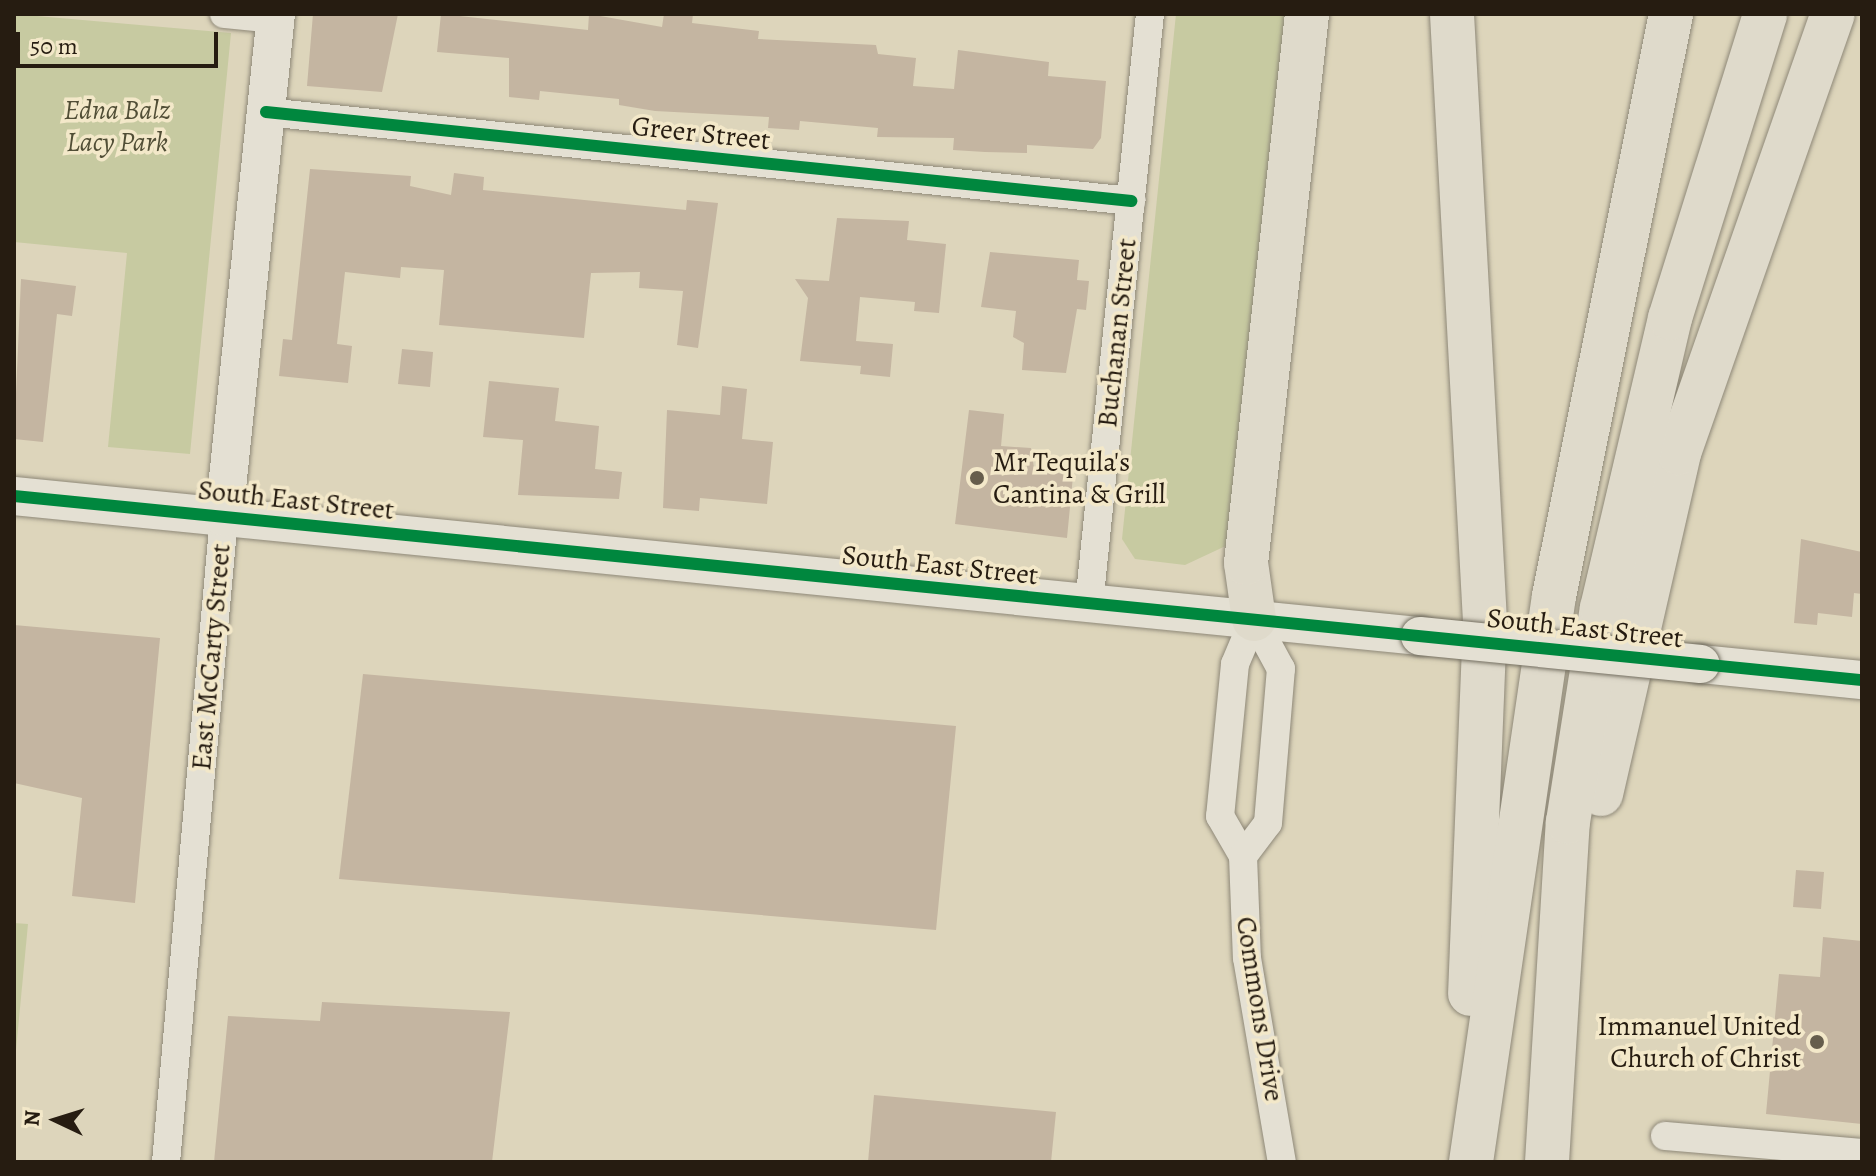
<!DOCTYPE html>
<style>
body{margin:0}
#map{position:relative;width:1876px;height:1176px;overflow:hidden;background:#ddd5bb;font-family:Alegreya,serif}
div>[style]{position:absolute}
.green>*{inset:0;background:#c7caa1}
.building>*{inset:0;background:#c4b5a1}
.roads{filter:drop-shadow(0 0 2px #8e8878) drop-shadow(0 0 2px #8e8878)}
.street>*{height:28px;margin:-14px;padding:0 14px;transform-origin:14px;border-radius:14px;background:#e4e0d3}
.secondary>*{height:38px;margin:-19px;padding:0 19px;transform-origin:19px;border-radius:19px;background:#e4e0d3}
.highway>*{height:44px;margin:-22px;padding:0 22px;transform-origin:22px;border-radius:22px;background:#dfdacb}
.bridges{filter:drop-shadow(0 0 2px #746f61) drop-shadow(0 0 2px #746f61)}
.secondary-bridge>*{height:38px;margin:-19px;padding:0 19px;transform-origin:19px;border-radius:19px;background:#e4e0d3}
.cycleway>*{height:12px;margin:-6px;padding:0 6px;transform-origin:6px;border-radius:6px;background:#00873e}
.dots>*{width:22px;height:22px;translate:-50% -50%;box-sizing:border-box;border:4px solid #f3e8c9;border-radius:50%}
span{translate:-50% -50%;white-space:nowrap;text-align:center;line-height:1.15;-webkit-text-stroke:7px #f3e8c9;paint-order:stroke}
.park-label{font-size:28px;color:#514e36;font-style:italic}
.street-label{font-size:28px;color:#261c11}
.poi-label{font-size:28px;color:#261c11}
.left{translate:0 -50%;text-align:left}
.right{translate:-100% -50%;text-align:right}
.frame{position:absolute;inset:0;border:16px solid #261c11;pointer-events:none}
.north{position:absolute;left:16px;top:1080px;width:80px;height:80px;-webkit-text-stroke:6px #f3e8c9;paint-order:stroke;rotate:274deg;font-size:22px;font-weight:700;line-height:32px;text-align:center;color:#261c11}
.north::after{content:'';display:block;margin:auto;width:28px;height:36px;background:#261c11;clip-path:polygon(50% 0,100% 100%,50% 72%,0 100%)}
.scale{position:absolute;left:16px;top:32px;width:202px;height:36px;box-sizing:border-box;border:4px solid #261c11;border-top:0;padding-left:10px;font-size:24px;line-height:28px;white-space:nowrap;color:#261c11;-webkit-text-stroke:6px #f3e8c9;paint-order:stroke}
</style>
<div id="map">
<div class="green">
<div style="clip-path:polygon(14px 14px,231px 33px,190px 454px,108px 447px,127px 253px,14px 242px)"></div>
<div style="clip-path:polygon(1176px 14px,1294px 14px,1232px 543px,1185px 565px,1135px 559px,1122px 539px)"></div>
<div style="clip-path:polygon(14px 923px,28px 924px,14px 1071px)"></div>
</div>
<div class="building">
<div style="clip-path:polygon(313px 14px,398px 14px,382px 92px,307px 86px)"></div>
<div style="clip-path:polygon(441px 14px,588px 30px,589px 14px,662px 27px,664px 14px,693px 14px,692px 23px,759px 31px,758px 39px,876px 45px,878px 54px,916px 58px,913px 86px,954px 89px,958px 50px,1049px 62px,1048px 76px,1106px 81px,1101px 138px,1093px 149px,1027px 145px,1027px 153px,985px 152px,953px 150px,954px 138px,877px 137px,878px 128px,800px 121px,799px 130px,768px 128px,769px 117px,655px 111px,619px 105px,619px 99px,540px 91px,539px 100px,509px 97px,509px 58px,437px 52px)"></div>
<div style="clip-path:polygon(310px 169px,411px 176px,410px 186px,451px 195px,454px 173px,484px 177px,483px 190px,686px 210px,687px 200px,718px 203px,698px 348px,677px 345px,683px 291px,639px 288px,640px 272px,591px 273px,584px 338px,439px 325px,444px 270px,401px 267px,400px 278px,345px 272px,337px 344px,352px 346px,348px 383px,279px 376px,283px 339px,292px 340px)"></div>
<div style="clip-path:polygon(837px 218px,909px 221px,907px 240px,946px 244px,939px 313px,914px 311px,915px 302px,860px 297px,856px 341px,893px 344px,890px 377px,860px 374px,861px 366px,800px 361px,808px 298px,795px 279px,829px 281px)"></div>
<div style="clip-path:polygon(990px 252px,1079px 260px,1077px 280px,1089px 281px,1086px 310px,1077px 309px,1066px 373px,1022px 370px,1024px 343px,1013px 337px,1016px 311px,981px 307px)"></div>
<div style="clip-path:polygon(21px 279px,76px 286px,72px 316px,57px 314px,43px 442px,14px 439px)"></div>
<div style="clip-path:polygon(402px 349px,433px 352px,430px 387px,398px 384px)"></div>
<div style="clip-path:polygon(489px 381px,559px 388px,555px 421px,599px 426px,595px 469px,622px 472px,619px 499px,518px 495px,523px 440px,483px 437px)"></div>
<div style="clip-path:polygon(722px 386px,747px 389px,742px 439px,773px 442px,767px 504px,700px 498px,699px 511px,663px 508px,667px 410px,720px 415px)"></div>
<div style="clip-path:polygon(969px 410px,1004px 414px,1001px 446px,1031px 448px,1034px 468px,1073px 476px,1067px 538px,955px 524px)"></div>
<div style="clip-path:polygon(1801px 539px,1862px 552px,1862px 594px,1854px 593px,1852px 617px,1818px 613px,1817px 625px,1794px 623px)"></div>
<div style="clip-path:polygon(14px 625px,160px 638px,135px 903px,72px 896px,82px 798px,14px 783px)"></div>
<div style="clip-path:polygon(363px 674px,956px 726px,936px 930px,339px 879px)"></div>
<div style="clip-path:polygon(1796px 870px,1824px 872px,1821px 909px,1793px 907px)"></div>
<div style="clip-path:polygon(1823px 937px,1862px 941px,1862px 1124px,1766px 1114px,1779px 974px,1820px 977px)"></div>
<div style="clip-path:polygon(322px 1002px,510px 1012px,492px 1162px,214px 1162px,228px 1016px,320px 1021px)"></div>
<div style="clip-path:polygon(874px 1095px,1056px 1112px,1051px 1162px,868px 1162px)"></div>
</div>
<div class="roads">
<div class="street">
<div style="left:224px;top:14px;width:51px;rotate:5.6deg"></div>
<div style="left:266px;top:112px;width:870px;rotate:5.87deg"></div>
<div style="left:1089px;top:604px;width:593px;rotate:-84.1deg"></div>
<div style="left:1254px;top:619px;width:49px;rotate:112.9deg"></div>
<div style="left:1235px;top:664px;width:153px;rotate:95.6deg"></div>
<div style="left:1220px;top:816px;width:46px;rotate:60.1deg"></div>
<div style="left:1243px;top:856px;width:102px;rotate:87.8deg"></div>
<div style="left:1247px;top:958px;width:207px;rotate:80.3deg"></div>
<div style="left:1243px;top:856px;width:41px;rotate:-52.9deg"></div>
<div style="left:1268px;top:823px;width:155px;rotate:-85.2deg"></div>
<div style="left:1281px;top:669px;width:57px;rotate:-118.4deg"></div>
<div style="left:1665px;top:1136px;width:198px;rotate:4.9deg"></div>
<div style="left:166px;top:1162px;width:648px;rotate:-84.86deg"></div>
</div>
<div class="secondary">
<div style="left:14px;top:496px;width:1413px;rotate:5.69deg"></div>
<div style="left:224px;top:517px;width:506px;rotate:-84.1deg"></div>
<div style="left:1701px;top:664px;width:162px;rotate:5.7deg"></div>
</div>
<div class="highway">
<div style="left:1452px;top:14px;width:609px;rotate:86.89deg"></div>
<div style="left:1485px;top:622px;width:372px;rotate:92.3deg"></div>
<div style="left:1254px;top:619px;width:57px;rotate:-98.1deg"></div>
<div style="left:1246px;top:563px;width:552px;rotate:-83.66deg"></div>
<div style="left:1601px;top:794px;width:350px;rotate:-77.1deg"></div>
<div style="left:1679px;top:453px;width:465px;rotate:-70.7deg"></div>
<div style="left:1471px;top:1162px;width:572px;rotate:-81.66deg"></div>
<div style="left:1554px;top:596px;width:594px;rotate:-78.63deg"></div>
<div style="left:1547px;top:1162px;width:341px;rotate:-86.5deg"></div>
<div style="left:1568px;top:822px;width:217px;rotate:-81deg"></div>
<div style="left:1602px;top:608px;width:298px;rotate:-76.8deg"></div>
<div style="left:1670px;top:318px;width:318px;rotate:-72.6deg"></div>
</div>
</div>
<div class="bridges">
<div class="secondary-bridge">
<div style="left:1420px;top:636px;width:282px;rotate:5.7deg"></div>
</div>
</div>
<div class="cycleway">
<div style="left:266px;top:112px;width:870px;rotate:5.87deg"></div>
<div style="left:14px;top:496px;width:1857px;rotate:5.69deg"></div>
</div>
<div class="dots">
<div style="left:977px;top:478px;background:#665d4c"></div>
<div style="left:1817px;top:1042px;background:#665d4c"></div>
</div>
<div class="park-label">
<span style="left:117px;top:126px">Edna Balz<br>Lacy Park</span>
</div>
<div class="street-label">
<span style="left:701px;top:133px;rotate:6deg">Greer Street</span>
<span style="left:1117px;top:333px;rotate:-84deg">Buchanan Street</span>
<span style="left:296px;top:500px;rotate:6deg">South East Street</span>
<span style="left:940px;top:565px;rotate:6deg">South East Street</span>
<span style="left:1585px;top:628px;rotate:6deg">South East Street</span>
<span style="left:211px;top:657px;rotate:-85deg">East McCarty Street</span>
<span style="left:1260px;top:1009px;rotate:81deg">Commons Drive</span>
</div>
<div class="poi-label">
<span class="left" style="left:993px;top:478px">Mr Tequila's<br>Cantina &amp; Grill</span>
<span class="right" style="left:1801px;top:1042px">Immanuel United<br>Church of Christ</span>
</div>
<div class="frame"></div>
<div class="north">N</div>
<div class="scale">50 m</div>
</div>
